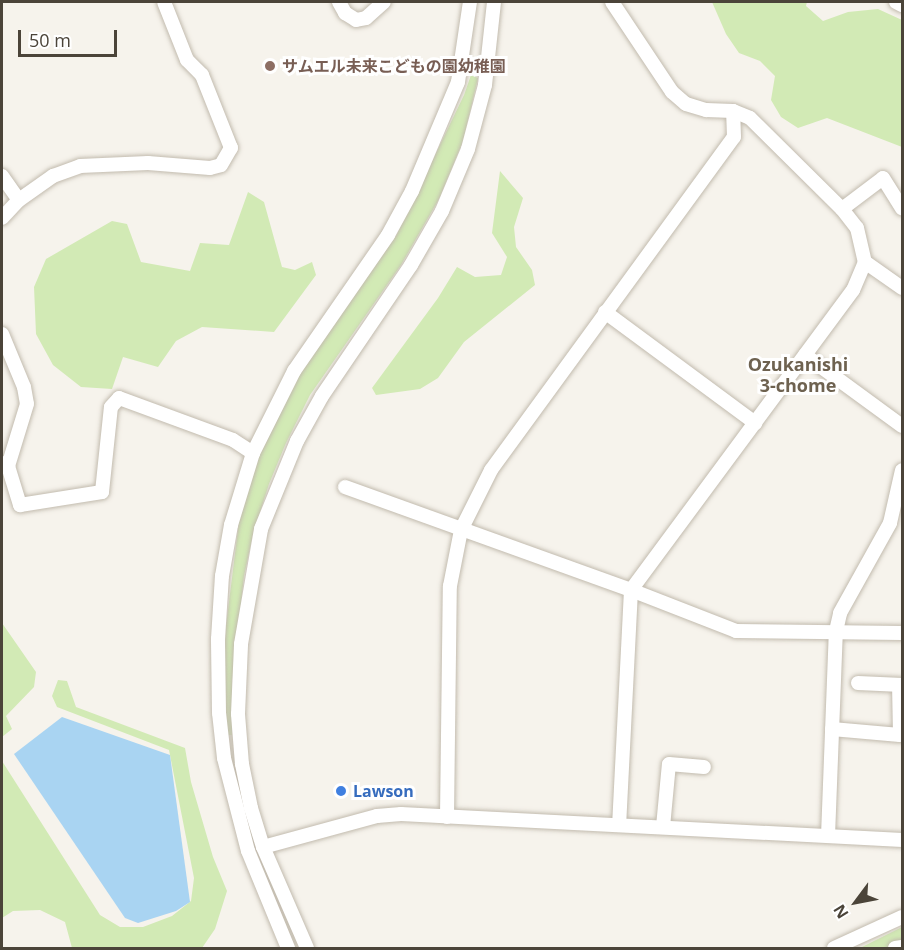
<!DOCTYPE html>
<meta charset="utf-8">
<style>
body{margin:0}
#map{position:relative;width:904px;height:950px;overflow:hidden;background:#f6f3ec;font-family:"Open Sans","Noto Sans JP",sans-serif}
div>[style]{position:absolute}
.green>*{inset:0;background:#d2eab5}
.water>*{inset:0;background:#a9d4f2}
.roads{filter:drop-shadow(0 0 2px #c2bbae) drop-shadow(0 0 2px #c2bbae)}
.minor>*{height:14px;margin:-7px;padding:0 7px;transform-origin:7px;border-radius:7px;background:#fff}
.dots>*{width:16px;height:16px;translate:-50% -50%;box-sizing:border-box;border:3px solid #fff;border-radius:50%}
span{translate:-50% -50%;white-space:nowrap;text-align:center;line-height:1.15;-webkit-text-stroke:6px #fff;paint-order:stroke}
.education-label{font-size:16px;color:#785e54;font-weight:700}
.left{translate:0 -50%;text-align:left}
.shop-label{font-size:16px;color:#366cbe;font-weight:700}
.neighbourhood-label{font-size:18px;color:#6e6250;font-weight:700}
.frame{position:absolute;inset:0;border:3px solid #4b4439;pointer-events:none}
.north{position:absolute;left:826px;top:872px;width:60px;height:60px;-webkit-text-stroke:4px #fff;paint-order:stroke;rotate:238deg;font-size:16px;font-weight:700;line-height:24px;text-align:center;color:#4b4439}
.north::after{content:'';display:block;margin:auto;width:21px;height:27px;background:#4b4439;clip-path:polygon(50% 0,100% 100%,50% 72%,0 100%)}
.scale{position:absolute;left:18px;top:30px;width:99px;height:27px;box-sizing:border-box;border:3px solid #4b4439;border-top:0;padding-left:8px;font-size:18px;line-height:21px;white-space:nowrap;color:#4b4439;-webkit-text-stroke:4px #fff;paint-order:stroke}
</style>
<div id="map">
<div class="green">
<div style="clip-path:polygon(712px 2px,807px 2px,806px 6px,823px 21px,848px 12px,878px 9px,902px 20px,902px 147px,827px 118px,798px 128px,781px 117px,771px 100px,775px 76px,760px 61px,739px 53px,726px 34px)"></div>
<div style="clip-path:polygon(471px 75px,478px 78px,463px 141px,439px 199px,401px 265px,310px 395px,286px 443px,269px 484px,253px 534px,244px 576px,232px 684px,232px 735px,227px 735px,223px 688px,226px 626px,239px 521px,253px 471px,276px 414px,302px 368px,396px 236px,464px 95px)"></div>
<div style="clip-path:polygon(500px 171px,523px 198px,514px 227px,516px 247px,532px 270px,535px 285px,464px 342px,438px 378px,420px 389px,376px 395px,372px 388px,438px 298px,457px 267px,475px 277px,501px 275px,507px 257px,492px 233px)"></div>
<div style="clip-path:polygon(248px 192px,264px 202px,282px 267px,295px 270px,312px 262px,316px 275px,274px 332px,202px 327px,176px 341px,158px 367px,123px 357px,112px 389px,81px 387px,53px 365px,36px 334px,34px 287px,46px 259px,112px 221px,127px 224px,141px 262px,190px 271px,200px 243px,229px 245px)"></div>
<div style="clip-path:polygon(2px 623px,36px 672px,34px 687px,6px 716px,12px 729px,2px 737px)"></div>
<div style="clip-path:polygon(58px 680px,67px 681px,76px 707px,185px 748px,191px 782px,213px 857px,227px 891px,215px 929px,202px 948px,72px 948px,65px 922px,40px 910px,13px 911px,2px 918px,2px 761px,100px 915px,120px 927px,143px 927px,172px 916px,191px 901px,194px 878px,169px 750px,57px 707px,52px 696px)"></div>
<div style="clip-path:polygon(902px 927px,902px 948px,860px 948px)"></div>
</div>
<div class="water">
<div style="clip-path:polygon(62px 717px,170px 755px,190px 902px,176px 911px,138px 923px,125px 918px,14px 754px)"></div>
</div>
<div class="roads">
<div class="minor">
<div style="left:339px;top:2px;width:13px;rotate:61deg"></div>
<div style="left:345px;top:13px;width:13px;rotate:32deg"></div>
<div style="left:356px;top:20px;width:10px;rotate:-11deg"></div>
<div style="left:366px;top:18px;width:24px;rotate:-42deg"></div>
<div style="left:612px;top:2px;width:108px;rotate:56.3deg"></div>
<div style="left:672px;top:92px;width:18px;rotate:41deg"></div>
<div style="left:686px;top:104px;width:21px;rotate:17deg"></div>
<div style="left:706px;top:110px;width:27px;rotate:2deg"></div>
<div style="left:733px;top:111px;width:18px;rotate:22deg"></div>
<div style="left:750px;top:118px;width:129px;rotate:44.7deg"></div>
<div style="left:842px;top:209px;width:24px;rotate:52deg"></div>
<div style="left:857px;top:228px;width:35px;rotate:77deg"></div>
<div style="left:865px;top:262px;width:30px;rotate:113deg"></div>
<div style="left:853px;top:290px;width:373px;rotate:126.5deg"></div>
<div style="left:631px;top:590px;width:234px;rotate:92.9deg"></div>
<div style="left:896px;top:2px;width:7px;rotate:27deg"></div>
<div style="left:2px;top:176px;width:29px;rotate:55deg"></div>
<div style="left:842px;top:209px;width:51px;rotate:-37.1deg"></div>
<div style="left:883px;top:178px;width:36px;rotate:58deg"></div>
<div style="left:2px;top:218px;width:25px;rotate:-47deg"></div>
<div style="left:19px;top:200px;width:42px;rotate:-35.2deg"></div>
<div style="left:53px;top:176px;width:29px;rotate:-20deg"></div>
<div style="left:80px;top:166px;width:68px;rotate:-2.5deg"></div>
<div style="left:148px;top:163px;width:62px;rotate:4.6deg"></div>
<div style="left:210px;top:168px;width:11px;rotate:-15deg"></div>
<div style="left:221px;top:165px;width:20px;rotate:-60deg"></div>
<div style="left:231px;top:148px;width:79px;rotate:-111.7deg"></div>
<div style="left:202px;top:75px;width:21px;rotate:-135deg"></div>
<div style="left:187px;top:60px;width:62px;rotate:-111.6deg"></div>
<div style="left:865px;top:262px;width:45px;rotate:35.1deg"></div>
<div style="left:605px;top:312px;width:187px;rotate:36.5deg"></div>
<div style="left:2px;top:334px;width:57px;rotate:67.5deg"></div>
<div style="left:24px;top:387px;width:17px;rotate:80deg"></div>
<div style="left:27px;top:404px;width:65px;rotate:107deg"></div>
<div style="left:805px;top:355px;width:120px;rotate:36.2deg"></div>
<div style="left:2px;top:463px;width:7px;rotate:27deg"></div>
<div style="left:8px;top:466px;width:41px;rotate:72.9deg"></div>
<div style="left:20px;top:505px;width:83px;rotate:-9deg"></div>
<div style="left:102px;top:492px;width:85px;rotate:-84deg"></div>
<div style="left:111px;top:407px;width:12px;rotate:-48deg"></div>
<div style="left:119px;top:398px;width:121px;rotate:20.2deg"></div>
<div style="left:233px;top:440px;width:24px;rotate:33deg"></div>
<div style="left:345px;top:487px;width:304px;rotate:19.8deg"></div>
<div style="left:631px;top:590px;width:113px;rotate:21.3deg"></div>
<div style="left:736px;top:631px;width:166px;rotate:0.7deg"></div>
<div style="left:858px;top:683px;width:44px;rotate:2.6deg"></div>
<div style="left:832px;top:729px;width:68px;rotate:5deg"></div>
<div style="left:900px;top:735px;width:50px;rotate:-91.1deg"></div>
<div style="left:447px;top:817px;width:231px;rotate:-89.3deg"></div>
<div style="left:450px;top:586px;width:57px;rotate:-78.9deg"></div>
<div style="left:461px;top:530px;width:67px;rotate:-63.4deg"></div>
<div style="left:491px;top:470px;width:412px;rotate:-53.9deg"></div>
<div style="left:734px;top:137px;width:26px;rotate:-92deg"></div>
<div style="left:663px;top:827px;width:63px;rotate:-84.6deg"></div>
<div style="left:669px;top:764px;width:35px;rotate:5deg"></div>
<div style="left:828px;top:836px;width:205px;rotate:-87.8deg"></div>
<div style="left:836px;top:631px;width:18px;rotate:-77deg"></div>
<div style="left:840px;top:613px;width:103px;rotate:-60.9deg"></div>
<div style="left:890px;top:523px;width:54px;rotate:-77.2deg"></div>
<div style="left:263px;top:847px;width:118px;rotate:-15.2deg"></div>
<div style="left:377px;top:816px;width:24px;rotate:-5deg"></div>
<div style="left:401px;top:814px;width:502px;rotate:2.97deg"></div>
<div style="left:288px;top:948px;width:105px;rotate:-112.4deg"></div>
<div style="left:248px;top:851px;width:96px;rotate:-104.5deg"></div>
<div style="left:224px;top:758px;width:45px;rotate:-96.3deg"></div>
<div style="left:219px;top:713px;width:74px;rotate:-90.8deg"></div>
<div style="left:218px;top:639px;width:63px;rotate:-86.4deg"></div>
<div style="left:222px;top:576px;width:52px;rotate:-80deg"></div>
<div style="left:231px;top:525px;width:75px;rotate:-73deg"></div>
<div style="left:253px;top:453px;width:92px;rotate:-63.4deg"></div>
<div style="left:294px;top:371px;width:165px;rotate:-55.3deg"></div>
<div style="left:388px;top:235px;width:50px;rotate:-61.4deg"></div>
<div style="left:412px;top:191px;width:118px;rotate:-67.1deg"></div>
<div style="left:458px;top:82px;width:81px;rotate:-81.5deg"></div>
<div style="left:307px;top:948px;width:110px;rotate:-113.5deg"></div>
<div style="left:263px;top:847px;width:41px;rotate:-107.1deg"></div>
<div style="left:251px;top:808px;width:45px;rotate:-101.6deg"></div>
<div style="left:242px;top:764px;width:50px;rotate:-94.6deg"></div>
<div style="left:238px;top:714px;width:70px;rotate:-87.5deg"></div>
<div style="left:241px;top:644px;width:117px;rotate:-80.1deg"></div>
<div style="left:261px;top:529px;width:95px;rotate:-67.8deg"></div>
<div style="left:297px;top:441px;width:51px;rotate:-60.9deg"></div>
<div style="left:322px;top:396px;width:158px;rotate:-55.8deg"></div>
<div style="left:411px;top:265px;width:62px;rotate:-60.1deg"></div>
<div style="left:442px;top:211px;width:67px;rotate:-67.2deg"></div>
<div style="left:468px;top:149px;width:66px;rotate:-75.1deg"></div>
<div style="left:485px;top:85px;width:83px;rotate:-83.8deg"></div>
<div style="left:834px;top:948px;width:75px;rotate:-24.5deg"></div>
<div style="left:895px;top:948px;width:7px;rotate:-8deg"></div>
</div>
</div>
<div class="dots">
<div style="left:270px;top:66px;background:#8d6e63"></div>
<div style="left:341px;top:791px;background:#3f7fe0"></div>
</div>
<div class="education-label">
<span class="left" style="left:282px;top:66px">サムエル未来こどもの園幼稚園</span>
</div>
<div class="shop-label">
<span class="left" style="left:353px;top:791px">Lawson</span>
</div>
<div class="neighbourhood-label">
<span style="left:798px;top:375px">Ozukanishi<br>3-chome</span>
</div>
<div class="frame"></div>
<div class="north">N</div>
<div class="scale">50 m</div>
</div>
